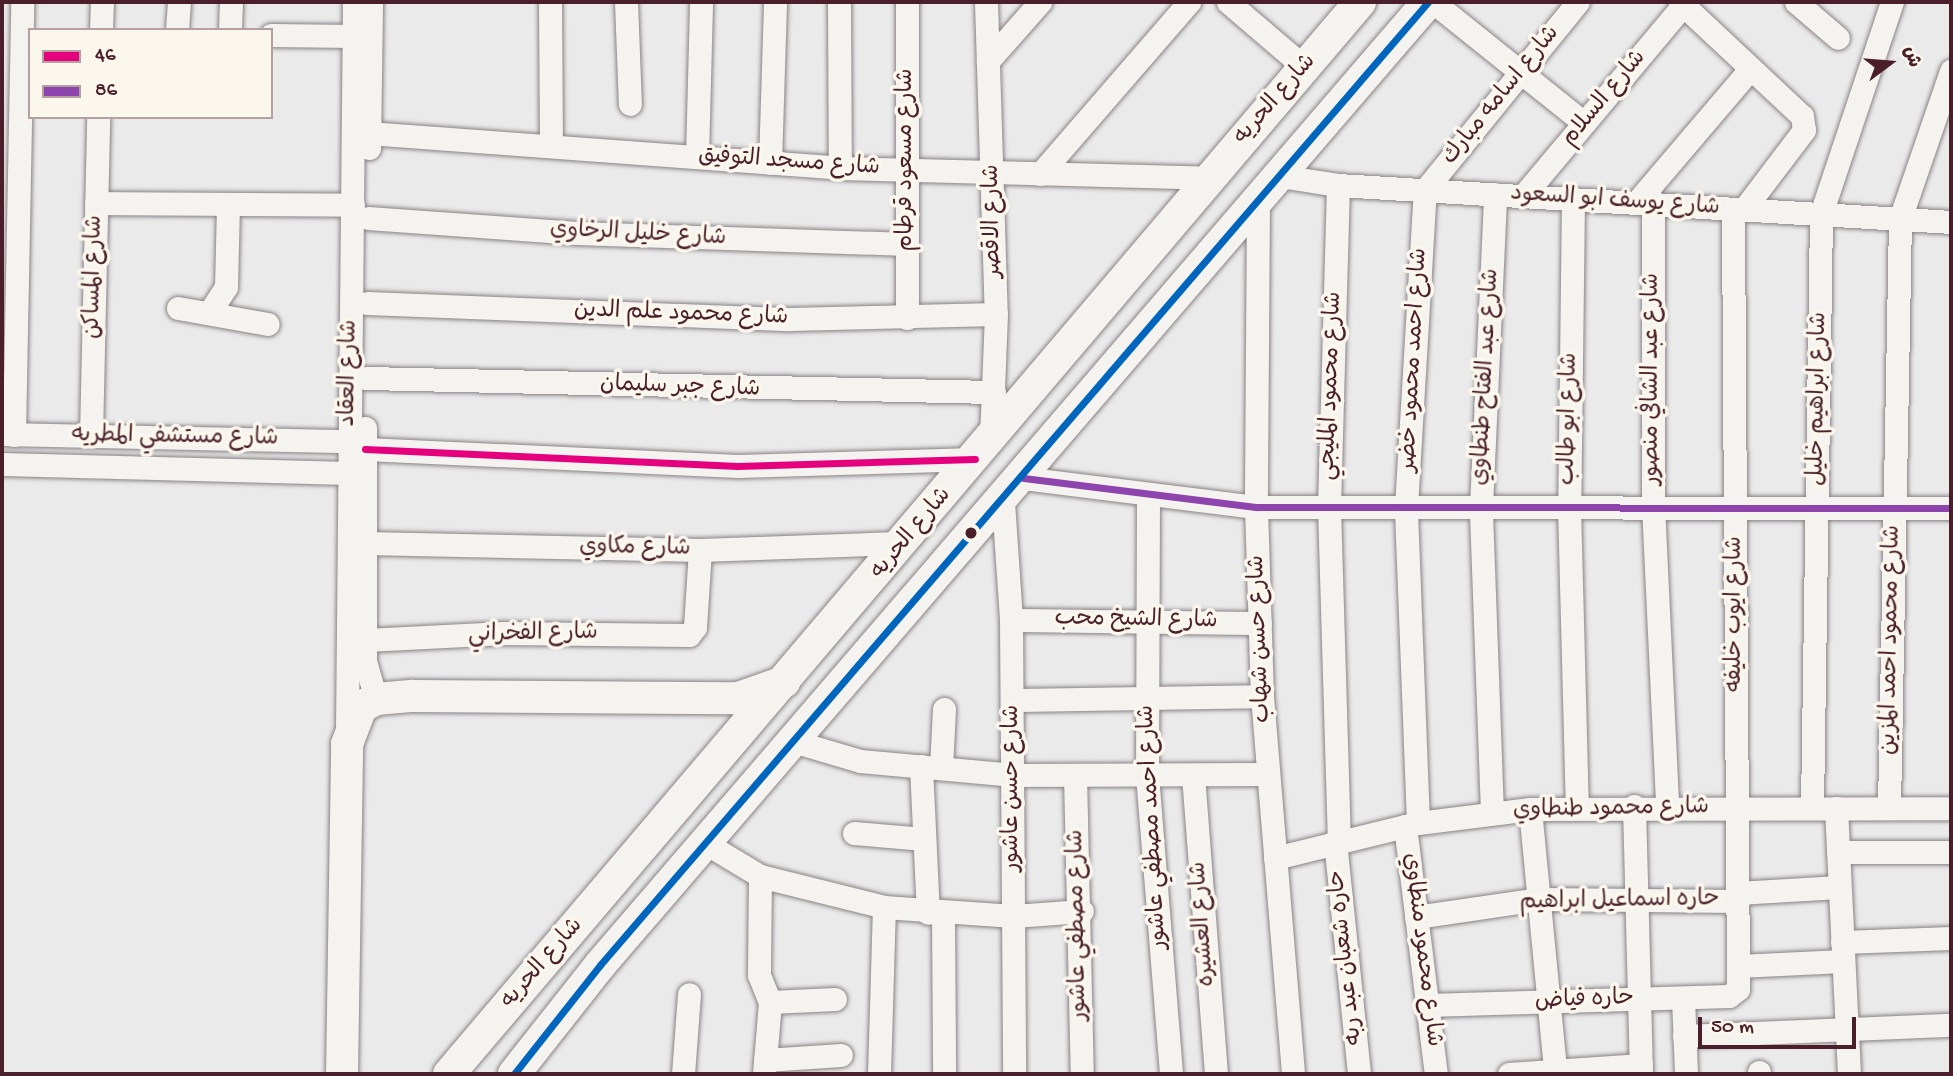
<!DOCTYPE html>
<meta charset="utf-8">
<style>
body{margin:0}
#map{position:relative;width:1953px;height:1076px;overflow:hidden;background:#eaeaeb;font-family:"Gochi Hand","Playpen Sans Arabic",sans-serif}
div>[style]{position:absolute}
.roads{filter:drop-shadow(0 0 2px #8a8285) drop-shadow(0 0 2px #8a8285)}
.street>*{height:23px;margin:-11.5px;padding:0 11.5px;transform-origin:11.5px;border-radius:11.5px;background:#f4f3f0}
.secondary>*{height:32px;margin:-16px;padding:0 16px;transform-origin:16px;border-radius:16px;background:#f4f3f0}
.bus-1>*{height:7px;margin:-3.5px;padding:0 3.5px;transform-origin:3.5px;border-radius:3.5px;background:#e5007d}
.bus-2>*{height:7px;margin:-3.5px;padding:0 3.5px;transform-origin:3.5px;border-radius:3.5px;background:#8e44ad}
.bus-3>*{height:7px;margin:-3.5px;padding:0 3.5px;transform-origin:3.5px;border-radius:3.5px;background:#0065bd}
.dots>*{width:19px;height:19px;translate:-50% -50%;box-sizing:border-box;border:4px solid #fbf7ec;border-radius:50%}
span{translate:-50% -50%;white-space:nowrap;text-align:center;line-height:1.15;-webkit-text-stroke:7px #fbf7ec;paint-order:stroke}
.street-label{font-size:23px;color:#4a1f2b}
.frame{position:absolute;inset:0;border:4px solid #4a1f2b;pointer-events:none}
.legend{position:absolute;left:28px;top:28px;width:245px;height:91px;box-sizing:border-box;background:#fbf7ec;border:2px solid #b4a19f;margin:0;padding:9px 12px;list-style:none;font-size:21px;color:#4a1f2b}
.legend li{display:flex;align-items:center;gap:14px;height:35px}
.legend b{width:35px;border:2px solid #b4a19f}
.north{position:absolute;left:1855px;top:28px;width:70px;height:70px;-webkit-text-stroke:5px #fbf7ec;paint-order:stroke;rotate:74deg;font-size:19px;font-weight:700;line-height:28px;text-align:center;color:#4a1f2b}
.north::after{content:'';display:block;margin:auto;width:24px;height:32px;background:#4a1f2b;clip-path:polygon(50% 0,100% 100%,50% 72%,0 100%)}
.scale{position:absolute;left:1698px;top:1017px;width:158px;height:32px;box-sizing:border-box;border:4px solid #4a1f2b;border-top:0;padding-left:9px;font-size:21px;line-height:24px;white-space:nowrap;color:#4a1f2b;-webkit-text-stroke:5px #fbf7ec;paint-order:stroke}
</style>
<div id="map">
<div class="roads">
<div class="street">
<div style="left:550px;top:2px;width:142px;rotate:89.6deg"></div>
<div style="left:626px;top:2px;width:102px;rotate:87.8deg"></div>
<div style="left:839px;top:2px;width:166px;rotate:89.7deg"></div>
<div style="left:986px;top:2px;width:312px;rotate:88.2deg"></div>
<div style="left:996px;top:314px;width:126px;rotate:92.3deg"></div>
<div style="left:1228px;top:2px;width:100px;rotate:40.5deg"></div>
<div style="left:1433px;top:2px;width:193px;rotate:38.7deg"></div>
<div style="left:1680px;top:2px;width:167px;rotate:43.1deg"></div>
<div style="left:1802px;top:116px;width:14px;rotate:82deg"></div>
<div style="left:1804px;top:130px;width:99px;rotate:127.2deg"></div>
<div style="left:1796px;top:2px;width:55px;rotate:40.6deg"></div>
<div style="left:101px;top:30px;width:28px;rotate:-88deg"></div>
<div style="left:177px;top:30px;width:28px;rotate:-86deg"></div>
<div style="left:230px;top:30px;width:28px;rotate:-88deg"></div>
<div style="left:271px;top:35px;width:83px;rotate:0.7deg"></div>
<div style="left:988px;top:61px;width:79px;rotate:-48.6deg"></div>
<div style="left:369px;top:133px;width:472px;rotate:4.2deg"></div>
<div style="left:840px;top:168px;width:370px;rotate:1.5deg"></div>
<div style="left:369px;top:148px;width:146px;rotate:-89.2deg"></div>
<div style="left:697px;top:157px;width:155px;rotate:-88.5deg"></div>
<div style="left:770px;top:163px;width:161px;rotate:-88.2deg"></div>
<div style="left:1040px;top:174px;width:228px;rotate:-49.1deg"></div>
<div style="left:1280px;top:176px;width:59px;rotate:8.8deg"></div>
<div style="left:1338px;top:185px;width:614px;rotate:3.45deg"></div>
<div style="left:1338px;top:185px;width:322px;rotate:91.6deg"></div>
<div style="left:1329px;top:507px;width:333px;rotate:88.3deg"></div>
<div style="left:1523px;top:196px;width:253px;rotate:-50deg"></div>
<div style="left:1573px;top:199px;width:308px;rotate:90.7deg"></div>
<div style="left:1569px;top:507px;width:299px;rotate:88.5deg"></div>
<div style="left:1258px;top:202px;width:305px;rotate:90.4deg"></div>
<div style="left:1256px;top:507px;width:189px;rotate:88.2deg"></div>
<div style="left:1262px;top:696px;width:379px;rotate:85.3deg"></div>
<div style="left:96px;top:203px;width:257px;rotate:0.4deg"></div>
<div style="left:1636px;top:203px;width:177px;rotate:-49.6deg"></div>
<div style="left:1653px;top:204px;width:301px;rotate:90deg"></div>
<div style="left:1653px;top:505px;width:302px;rotate:87.3deg"></div>
<div style="left:368px;top:218px;width:210px;rotate:4.1deg"></div>
<div style="left:577px;top:233px;width:330px;rotate:1.9deg"></div>
<div style="left:367px;top:303px;width:423px;rotate:2.2deg"></div>
<div style="left:790px;top:319px;width:206px;rotate:-1.4deg"></div>
<div style="left:178px;top:308px;width:91px;rotate:10.1deg"></div>
<div style="left:209px;top:313px;width:31px;rotate:-57deg"></div>
<div style="left:226px;top:287px;width:83px;rotate:-88.6deg"></div>
<div style="left:907px;top:318px;width:316px;rotate:-90deg"></div>
<div style="left:366px;top:378px;width:628px;rotate:1.28deg"></div>
<div style="left:365px;top:428px;width:233px;rotate:90deg"></div>
<div style="left:365px;top:661px;width:40px;rotate:74deg"></div>
<div style="left:2px;top:434px;width:347px;rotate:1.2deg"></div>
<div style="left:14px;top:435px;width:433px;rotate:-88.9deg"></div>
<div style="left:91px;top:436px;width:319px;rotate:-88.7deg"></div>
<div style="left:365px;top:449px;width:373px;rotate:2.6deg"></div>
<div style="left:738px;top:466px;width:237px;rotate:-1.7deg"></div>
<div style="left:2px;top:464px;width:347px;rotate:1.5deg"></div>
<div style="left:1023px;top:478px;width:235px;rotate:7.1deg"></div>
<div style="left:1256px;top:507px;width:695px;rotate:0.08deg"></div>
<div style="left:1148px;top:496px;width:279px;rotate:90.2deg"></div>
<div style="left:1147px;top:775px;width:300px;rotate:85.4deg"></div>
<div style="left:1003px;top:502px;width:118px;rotate:86.1deg"></div>
<div style="left:1011px;top:620px;width:454px;rotate:89.6deg"></div>
<div style="left:365px;top:543px;width:335px;rotate:1.2deg"></div>
<div style="left:700px;top:550px;width:205px;rotate:-2deg"></div>
<div style="left:1011px;top:620px;width:249px;rotate:0.7deg"></div>
<div style="left:366px;top:640px;width:138px;rotate:-2.9deg"></div>
<div style="left:504px;top:633px;width:185px;rotate:0.6deg"></div>
<div style="left:689px;top:635px;width:10px;rotate:-53deg"></div>
<div style="left:695px;top:627px;width:77px;rotate:-86.3deg"></div>
<div style="left:1013px;top:700px;width:249px;rotate:-0.9deg"></div>
<div style="left:347px;top:730px;width:728px;rotate:-89.45deg"></div>
<div style="left:796px;top:742px;width:67px;rotate:16.5deg"></div>
<div style="left:860px;top:761px;width:155px;rotate:5.2deg"></div>
<div style="left:1014px;top:775px;width:252px;rotate:-0.2deg"></div>
<div style="left:921px;top:766px;width:147px;rotate:87.3deg"></div>
<div style="left:941px;top:768px;width:59px;rotate:-87.1deg"></div>
<div style="left:1075px;top:775px;width:299px;rotate:88.7deg"></div>
<div style="left:1193px;top:775px;width:300px;rotate:85.6deg"></div>
<div style="left:1634px;top:806px;width:268px;rotate:88.5deg"></div>
<div style="left:1812px;top:808px;width:594px;rotate:-89.13deg"></div>
<div style="left:1821px;top:214px;width:224px;rotate:-71.5deg"></div>
<div style="left:1836px;top:808px;width:266px;rotate:87.2deg"></div>
<div style="left:1889px;top:808px;width:589px;rotate:-88.93deg"></div>
<div style="left:1900px;top:219px;width:157px;rotate:-71deg"></div>
<div style="left:1530px;top:809px;width:263px;rotate:84.5deg"></div>
<div style="left:1492px;top:813px;width:306px;rotate:-92.1deg"></div>
<div style="left:1481px;top:507px;width:313px;rotate:-87.4deg"></div>
<div style="left:1418px;top:823px;width:316px;rotate:-92.2deg"></div>
<div style="left:1406px;top:507px;width:318px;rotate:-86.6deg"></div>
<div style="left:1425px;top:190px;width:242px;rotate:-50.9deg"></div>
<div style="left:1405px;top:826px;width:250px;rotate:82.9deg"></div>
<div style="left:854px;top:833px;width:70px;rotate:4.9deg"></div>
<div style="left:1335px;top:841px;width:234px;rotate:84.1deg"></div>
<div style="left:707px;top:844px;width:62px;rotate:31.1deg"></div>
<div style="left:760px;top:876px;width:128px;rotate:14deg"></div>
<div style="left:884px;top:907px;width:130px;rotate:4deg"></div>
<div style="left:1014px;top:916px;width:68px;rotate:-4.2deg"></div>
<div style="left:1838px;top:852px;width:113px"></div>
<div style="left:1275px;top:858px;width:147px;rotate:-13.8deg"></div>
<div style="left:1418px;top:823px;width:113px;rotate:-7.1deg"></div>
<div style="left:1530px;top:809px;width:421px;rotate:-0.1deg"></div>
<div style="left:760px;top:876px;width:99px;rotate:90.6deg"></div>
<div style="left:759px;top:975px;width:29px;rotate:68deg"></div>
<div style="left:770px;top:1002px;width:72px;rotate:94.8deg"></div>
<div style="left:1737px;top:893px;width:102px;rotate:-3.4deg"></div>
<div style="left:943px;top:914px;width:160px;rotate:89.6deg"></div>
<div style="left:1416px;top:917px;width:125px;rotate:-8.3deg"></div>
<div style="left:1540px;top:899px;width:198px;rotate:0.6deg"></div>
<div style="left:1842px;top:942px;width:109px;rotate:-2.1deg"></div>
<div style="left:1738px;top:966px;width:105px;rotate:-2.7deg"></div>
<div style="left:1683px;top:998px;width:76px;rotate:87.7deg"></div>
<div style="left:770px;top:1002px;width:65px;rotate:-2.6deg"></div>
<div style="left:1427px;top:1005px;width:302px;rotate:-1.7deg"></div>
<div style="left:1729px;top:996px;width:11px;rotate:-38deg"></div>
<div style="left:1738px;top:989px;width:780px;rotate:-90.37deg"></div>
<div style="left:1684px;top:1036px;width:267px;rotate:-2.4deg"></div>
<div style="left:765px;top:1060px;width:76px;rotate:-3.8deg"></div>
<div style="left:1759px;top:1072px;width:2px;rotate:90deg"></div>
<div style="left:683px;top:1074px;width:80px;rotate:-85.7deg"></div>
<div style="left:879px;top:1074px;width:167px;rotate:-88.3deg"></div>
<div style="left:1509px;top:1074px;width:132px;rotate:-3.9deg"></div>
</div>
<div class="secondary">
<div style="left:342px;top:1074px;width:330px;rotate:-89.1deg"></div>
<div style="left:347px;top:744px;width:40px;rotate:-69deg"></div>
<div style="left:361px;top:707px;width:17px;rotate:-28deg"></div>
<div style="left:376px;top:699px;width:37px;rotate:-5deg"></div>
<div style="left:413px;top:696px;width:325px;rotate:0.4deg"></div>
<div style="left:738px;top:698px;width:49px;rotate:-19.2deg"></div>
<div style="left:449px;top:1074px;width:1407px;rotate:-49.64deg"></div>
<div style="left:514px;top:1074px;width:139px;rotate:-51.7deg"></div>
<div style="left:600px;top:965px;width:1270px;rotate:-49.31deg"></div>
</div>
</div>
<div class="bus-1">
<div style="left:365px;top:449px;width:373px;rotate:2.6deg"></div>
<div style="left:738px;top:466px;width:237px;rotate:-1.7deg"></div>
</div>
<div class="bus-2">
<div style="left:1023px;top:478px;width:235px;rotate:7.1deg"></div>
<div style="left:1256px;top:507px;width:695px;rotate:0.08deg"></div>
</div>
<div class="bus-3">
<div style="left:514px;top:1074px;width:139px;rotate:-51.7deg"></div>
<div style="left:600px;top:965px;width:1270px;rotate:-49.31deg"></div>
</div>
<div class="dots">
<div style="left:971px;top:533px;background:#4a1f2b"></div>
</div>
<div class="street-label">
<span style="left:1502px;top:96px;rotate:-51deg">شارع اسامه مبارك</span>
<span style="left:1605px;top:99px;rotate:-50deg">شارع السلام</span>
<span style="left:1276px;top:100px;rotate:-49deg">شارع الحريه</span>
<span style="left:907px;top:160px;rotate:-90deg">شارع مسعود قرطام</span>
<span style="left:789px;top:163px;rotate:4deg">شارع مسجد التوفيق</span>
<span style="left:1615px;top:202px;rotate:4deg">شارع يوسف ابو السعود</span>
<span style="left:994px;top:221px;rotate:-91deg">شارع الاقصر</span>
<span style="left:638px;top:235px;rotate:3deg">شارع خليل الرخاوي</span>
<span style="left:95px;top:277px;rotate:-89deg">شارع المساكن</span>
<span style="left:681px;top:315px;rotate:2deg">شارع محمود علم الدين</span>
<span style="left:1415px;top:360px;rotate:-87deg">شارع احمد محمود خضر</span>
<span style="left:350px;top:373px;rotate:-89deg">شارع العقاد</span>
<span style="left:1487px;top:377px;rotate:-87deg">شارع عبد الفتاح طنطاوي</span>
<span style="left:1653px;top:379px;rotate:-90deg">شارع عبد الشافي منصور</span>
<span style="left:1332px;top:386px;rotate:-88deg">شارع محمود المليجي</span>
<span style="left:680px;top:388px;rotate:2deg">شارع جبر سليمان</span>
<span style="left:1819px;top:399px;rotate:-89deg">شارع ابراهيم خليل</span>
<span style="left:1570px;top:419px;rotate:-89deg">شارع ابو طالب</span>
<span style="left:175px;top:438px;rotate:1deg">شارع مستشفي المطريه</span>
<span style="left:912px;top:534px;rotate:-50deg">شارع الحريه</span>
<span style="left:635px;top:549px;rotate:1deg">شارع مكاوي</span>
<span style="left:1736px;top:614px;rotate:-90deg">شارع ايوب خليفه</span>
<span style="left:1136px;top:621px;rotate:1deg">شارع الشيخ محب</span>
<span style="left:533px;top:635px;rotate:-1deg">شارع الفخراني</span>
<span style="left:1261px;top:639px;rotate:-92deg">شارع حسن شهاب</span>
<span style="left:1892px;top:640px;rotate:-89deg">شارع محمود احمد المزين</span>
<span style="left:1013px;top:788px;rotate:-90deg">شارع حسن عاشور</span>
<span style="left:1611px;top:810px;rotate:-1deg">شارع محمود طنطاوي</span>
<span style="left:1154px;top:827px;rotate:-93deg">شارع احمد مصطفي عاشور</span>
<span style="left:1619px;top:902px;rotate:-1deg">حاره اسماعيل ابراهيم</span>
<span style="left:1204px;top:924px;rotate:-94deg">شارع العشيره</span>
<span style="left:1079px;top:925px;rotate:-91deg">شارع مصطفي عاشور</span>
<span style="left:1421px;top:950px;rotate:83deg">شارع محمود منطاوي</span>
<span style="left:1347px;top:958px;rotate:-96deg">حاره شعبان عبد ربه</span>
<span style="left:543px;top:964px;rotate:-49deg">شارع الحريه</span>
<span style="left:1584px;top:1001px;rotate:-2deg">حاره فياض</span>
</div>
<div class="frame"></div>
<ul class="legend">
<li><b style="height:9px;background:#e5007d"></b>46</li>
<li><b style="height:9px;background:#8e44ad"></b>86</li>
</ul>
<div class="north">ش</div>
<div class="scale">50 m</div>
</div>
